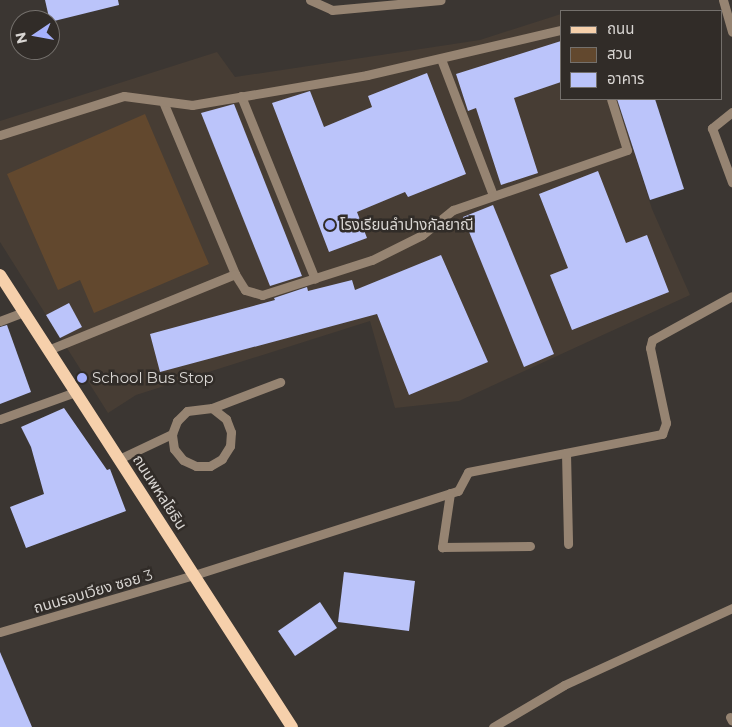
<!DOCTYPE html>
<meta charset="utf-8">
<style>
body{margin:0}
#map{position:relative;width:732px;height:727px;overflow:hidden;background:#3b3632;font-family:Montserrat,"Noto Sans Thai",sans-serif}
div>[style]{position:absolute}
.built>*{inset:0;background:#473d34}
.green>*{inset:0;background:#62482e}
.building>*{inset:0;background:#bbc4fa}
.minor>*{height:9px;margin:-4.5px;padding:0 4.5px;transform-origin:4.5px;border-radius:4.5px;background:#968472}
.major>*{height:12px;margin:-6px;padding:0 6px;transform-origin:6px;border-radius:6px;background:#f6d0ab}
.dots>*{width:14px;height:14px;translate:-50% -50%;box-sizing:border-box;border:2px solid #312c28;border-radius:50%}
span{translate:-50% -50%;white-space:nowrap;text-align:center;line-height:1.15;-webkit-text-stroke:5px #312c28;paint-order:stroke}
.poi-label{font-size:15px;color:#d9d6d3}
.left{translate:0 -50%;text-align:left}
.street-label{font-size:15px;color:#d9d6d3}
.legend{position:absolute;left:560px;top:10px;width:162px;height:90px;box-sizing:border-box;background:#312c28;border:1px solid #74706c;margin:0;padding:6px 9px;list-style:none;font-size:15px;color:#d9d6d3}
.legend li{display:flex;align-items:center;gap:10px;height:25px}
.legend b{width:25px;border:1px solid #74706c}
.north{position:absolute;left:10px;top:10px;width:50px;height:50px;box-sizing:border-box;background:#312c28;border:1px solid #74706c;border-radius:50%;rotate:258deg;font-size:14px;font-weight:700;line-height:20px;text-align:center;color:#d9d6d3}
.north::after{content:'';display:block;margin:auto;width:18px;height:22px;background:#a6b1fc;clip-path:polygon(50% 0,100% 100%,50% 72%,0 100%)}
</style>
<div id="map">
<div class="built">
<div style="clip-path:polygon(561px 14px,561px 99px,617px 99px,652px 209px,690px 295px,459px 401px,395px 408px,370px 321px,136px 395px,108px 413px,0 242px,0 121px,217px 52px,235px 77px,480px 40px)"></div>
</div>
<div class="green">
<div style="clip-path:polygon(145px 114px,209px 264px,94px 313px,80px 280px,58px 290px,7px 174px)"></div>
</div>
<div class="building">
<div style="clip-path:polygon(45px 0,118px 0,119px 5px,50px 22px)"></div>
<div style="clip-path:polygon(561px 41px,561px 82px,514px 98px,538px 173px,501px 185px,476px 108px,468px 111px,456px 74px)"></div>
<div style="clip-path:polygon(427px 73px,466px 174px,408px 197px,405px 192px,357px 212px,367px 238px,329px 252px,272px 103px,310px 91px,324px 127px,372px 107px,368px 96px)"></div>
<div style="clip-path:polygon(617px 99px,655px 99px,684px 189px,650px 200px)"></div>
<div style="clip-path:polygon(234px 104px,302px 276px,270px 286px,201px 113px)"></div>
<div style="clip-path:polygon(598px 171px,626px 243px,647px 235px,669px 292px,572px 330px,550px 275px,568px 268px,539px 194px)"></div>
<div style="clip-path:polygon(493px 205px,554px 354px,524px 367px,463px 217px)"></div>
<div style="clip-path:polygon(441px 255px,488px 362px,409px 395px,377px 314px,160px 372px,150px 334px,275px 300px,274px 298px,307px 287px,308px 291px,352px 280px,355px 290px)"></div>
<div style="clip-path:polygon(69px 303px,82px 327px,60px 338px,46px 315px)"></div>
<div style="clip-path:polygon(7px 325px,31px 392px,0 404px,0 327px)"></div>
<div style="clip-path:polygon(64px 408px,107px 470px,110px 469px,126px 511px,26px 548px,10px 507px,44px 494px,31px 447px,21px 427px)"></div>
<div style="clip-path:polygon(344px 572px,415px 581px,409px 631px,338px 622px)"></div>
<div style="clip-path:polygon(320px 602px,337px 628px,295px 656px,278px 631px)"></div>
<div style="clip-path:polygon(0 652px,32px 727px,0 727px)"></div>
</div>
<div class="minor">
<div style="left:310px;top:0;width:24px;rotate:24deg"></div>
<div style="left:332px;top:10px;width:109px;rotate:-5.2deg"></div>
<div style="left:723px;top:0;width:33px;rotate:74deg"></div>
<div style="left:441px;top:59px;width:146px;rotate:69.1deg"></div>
<div style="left:241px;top:96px;width:197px;rotate:68deg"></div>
<div style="left:164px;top:104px;width:184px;rotate:67.3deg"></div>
<div style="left:732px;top:112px;width:26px;rotate:141deg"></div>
<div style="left:712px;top:128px;width:58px;rotate:69.7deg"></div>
<div style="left:0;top:135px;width:130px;rotate:-17.5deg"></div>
<div style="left:124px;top:96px;width:69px;rotate:7.5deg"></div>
<div style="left:192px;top:105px;width:178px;rotate:-9.7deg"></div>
<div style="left:367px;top:75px;width:199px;rotate:-13.1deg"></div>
<div style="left:0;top:321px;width:26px;rotate:-21deg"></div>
<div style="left:48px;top:350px;width:202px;rotate:-22.1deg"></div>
<div style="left:235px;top:274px;width:19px;rotate:58deg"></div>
<div style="left:245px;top:290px;width:18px;rotate:16deg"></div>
<div style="left:262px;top:295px;width:115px;rotate:-17.7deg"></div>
<div style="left:372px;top:260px;width:56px;rotate:-26.6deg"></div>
<div style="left:422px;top:235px;width:40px;rotate:-39deg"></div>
<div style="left:453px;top:210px;width:184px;rotate:-19deg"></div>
<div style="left:627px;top:150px;width:53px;rotate:-107.4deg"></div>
<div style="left:212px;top:408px;width:18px;rotate:38deg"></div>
<div style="left:226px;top:419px;width:14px;rotate:69deg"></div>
<div style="left:231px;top:432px;width:14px;rotate:94deg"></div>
<div style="left:230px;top:446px;width:15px;rotate:122deg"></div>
<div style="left:222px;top:459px;width:14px;rotate:150deg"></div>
<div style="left:210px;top:466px;width:14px;rotate:180deg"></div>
<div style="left:196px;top:466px;width:14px;rotate:-155deg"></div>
<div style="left:183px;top:460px;width:14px;rotate:-129deg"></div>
<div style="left:174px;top:449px;width:15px;rotate:-98deg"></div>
<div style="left:172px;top:434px;width:14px;rotate:-69deg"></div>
<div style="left:177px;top:421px;width:14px;rotate:-45deg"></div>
<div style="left:187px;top:411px;width:25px;rotate:-7deg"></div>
<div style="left:212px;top:408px;width:73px;rotate:-20.9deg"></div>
<div style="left:0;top:419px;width:80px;rotate:-19.8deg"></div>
<div style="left:566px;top:453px;width:91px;rotate:88.7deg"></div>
<div style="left:119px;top:459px;width:59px;rotate:-25.3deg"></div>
<div style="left:450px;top:493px;width:55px;rotate:98.4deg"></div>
<div style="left:442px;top:547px;width:88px;rotate:-0.7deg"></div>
<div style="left:0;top:632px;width:202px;rotate:-16.4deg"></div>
<div style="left:194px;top:575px;width:277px;rotate:-17.7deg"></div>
<div style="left:458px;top:491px;width:21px;rotate:-62deg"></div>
<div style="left:468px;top:472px;width:198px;rotate:-11.1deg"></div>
<div style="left:662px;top:434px;width:12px;rotate:-70deg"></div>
<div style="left:666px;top:423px;width:77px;rotate:-102deg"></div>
<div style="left:650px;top:348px;width:8px;rotate:-76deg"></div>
<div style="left:652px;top:340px;width:91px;rotate:-28.8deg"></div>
<div style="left:730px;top:717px;width:4px;rotate:63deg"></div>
<div style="left:493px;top:727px;width:82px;rotate:-30.6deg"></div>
<div style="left:564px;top:685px;width:185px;rotate:-24.6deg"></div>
</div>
<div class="major">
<div style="left:0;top:275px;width:538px;rotate:57.14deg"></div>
</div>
<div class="dots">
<div style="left:330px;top:225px;background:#a6b1fc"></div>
<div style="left:82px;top:378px;background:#a6b1fc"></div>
</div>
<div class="poi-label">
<span class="left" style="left:340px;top:225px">โรงเรียนลำปางกัลยาณี</span>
<span class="left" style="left:92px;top:378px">School Bus Stop</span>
</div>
<div class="street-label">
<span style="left:160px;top:492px;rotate:57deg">ถนนพหลโยธิน</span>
<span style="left:93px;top:591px;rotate:-16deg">ถนนรอบเวียง ซอย 3</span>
</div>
<ul class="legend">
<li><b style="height:6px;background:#f6d0ab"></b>ถนน</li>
<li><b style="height:14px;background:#62482e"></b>สวน</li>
<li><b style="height:14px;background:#bbc4fa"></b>อาคาร</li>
</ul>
<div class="north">N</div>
</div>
